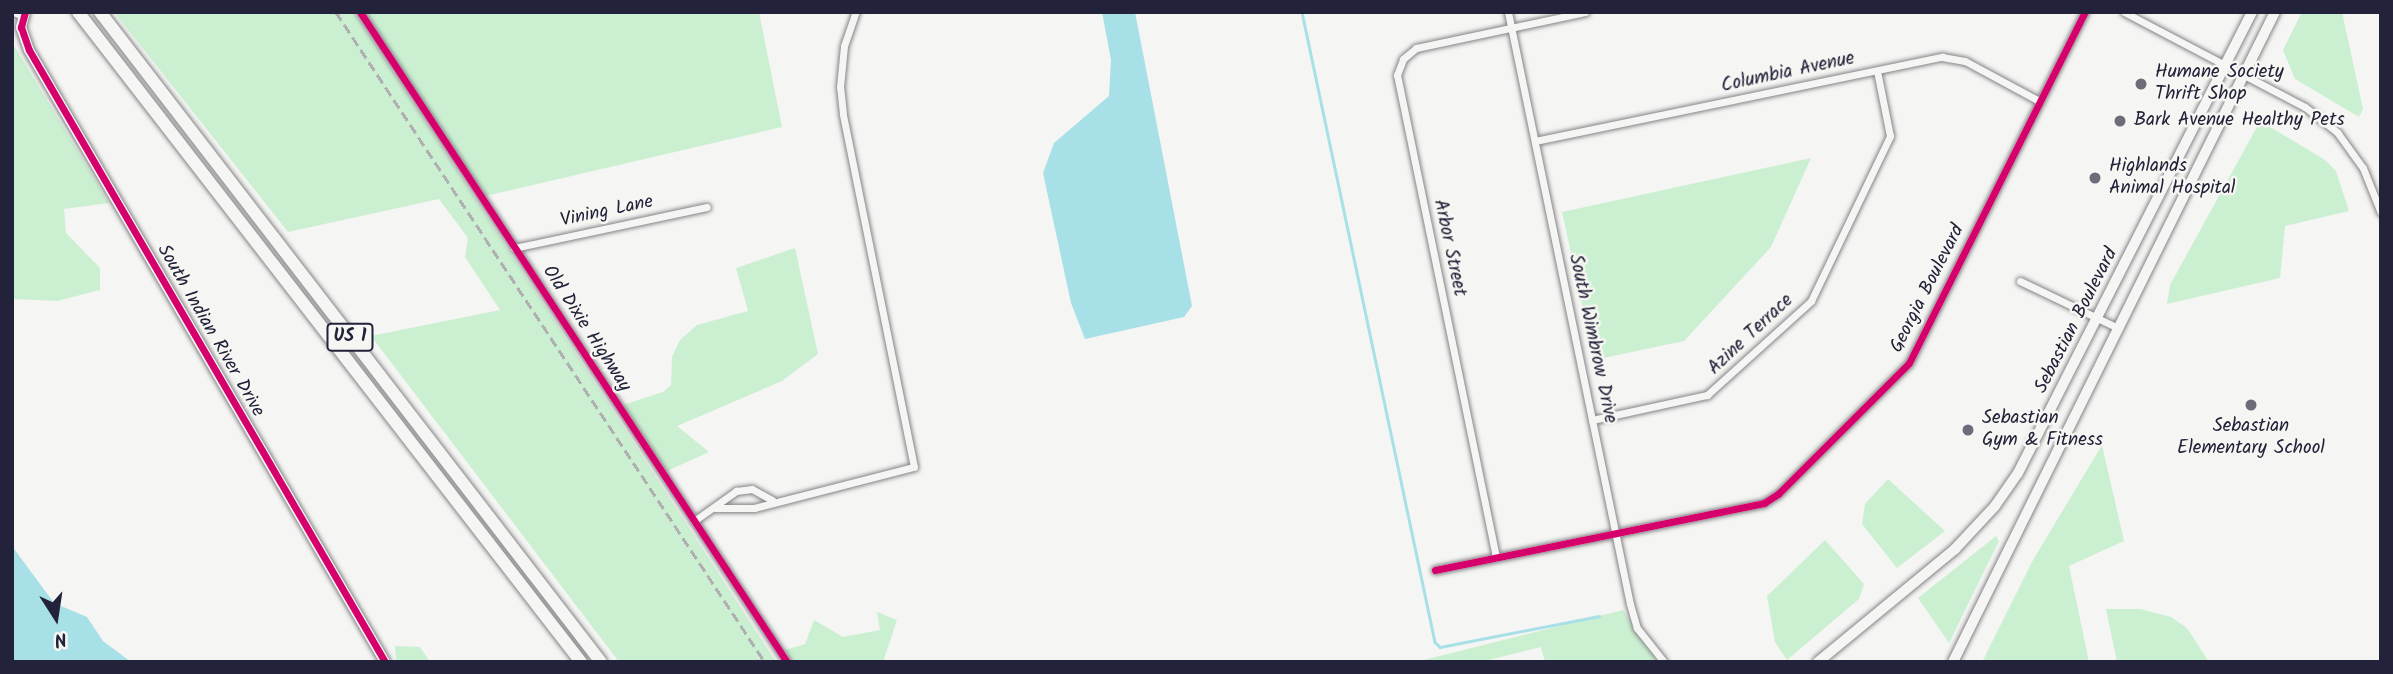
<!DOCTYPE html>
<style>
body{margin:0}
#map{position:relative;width:2393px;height:674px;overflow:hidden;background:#f5f5f3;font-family:Kalam,sans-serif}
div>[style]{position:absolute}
.green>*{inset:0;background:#cbf0d1}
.water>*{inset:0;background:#a8e0e8}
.stream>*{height:2.5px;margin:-1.25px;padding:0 1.25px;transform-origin:1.25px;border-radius:1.25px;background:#a8e0e8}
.roads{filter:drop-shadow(0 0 2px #858589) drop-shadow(0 0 2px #858589)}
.street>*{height:7px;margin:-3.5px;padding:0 3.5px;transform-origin:3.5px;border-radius:3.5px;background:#f5f5f3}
.secondary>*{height:10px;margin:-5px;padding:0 5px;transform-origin:5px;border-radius:5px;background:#f5f5f3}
.primary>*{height:12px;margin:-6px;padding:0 6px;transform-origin:6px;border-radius:6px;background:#f5f5f3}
.rail>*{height:2.5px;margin-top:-1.25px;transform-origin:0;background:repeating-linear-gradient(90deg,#b0b0b2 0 10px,transparent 0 15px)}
.cycleway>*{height:7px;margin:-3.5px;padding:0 3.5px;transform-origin:3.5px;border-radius:3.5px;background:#d6006c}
.dots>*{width:19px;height:19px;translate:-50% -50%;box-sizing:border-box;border:4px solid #f6f6f2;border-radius:50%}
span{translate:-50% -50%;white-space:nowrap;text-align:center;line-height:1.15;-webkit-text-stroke:5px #f6f6f2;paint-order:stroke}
.shield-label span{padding:2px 5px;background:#f6f6f2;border:2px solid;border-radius:5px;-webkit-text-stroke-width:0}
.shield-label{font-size:18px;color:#22223b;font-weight:700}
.street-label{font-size:19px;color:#22223b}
.poi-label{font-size:19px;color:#22223b}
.left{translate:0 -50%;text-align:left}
.frame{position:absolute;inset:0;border:14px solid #22223b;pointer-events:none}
.north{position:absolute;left:21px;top:583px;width:70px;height:70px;-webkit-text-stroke:5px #f6f6f2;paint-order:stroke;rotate:168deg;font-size:19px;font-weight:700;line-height:28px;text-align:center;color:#22223b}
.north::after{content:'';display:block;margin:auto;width:24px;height:32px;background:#22223b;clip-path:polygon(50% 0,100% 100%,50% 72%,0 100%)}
</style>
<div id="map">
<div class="green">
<div style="clip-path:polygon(114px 12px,354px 12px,776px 662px,619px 662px,371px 336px,500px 310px,465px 257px,468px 238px,439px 199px,288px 232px)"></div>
<div style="clip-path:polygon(365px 12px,759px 12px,782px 127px,485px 196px)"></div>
<div style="clip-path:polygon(2302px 12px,2342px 12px,2363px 109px,2359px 117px,2295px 79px,2283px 50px)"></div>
<div style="clip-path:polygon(12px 42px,109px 203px,64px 209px,66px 233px,100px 268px,100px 290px,57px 301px,12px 299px)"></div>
<div style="clip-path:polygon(2265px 124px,2325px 160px,2336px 171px,2349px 211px,2285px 226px,2280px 278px,2167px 304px,2170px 285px,2258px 125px)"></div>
<div style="clip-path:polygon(1811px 158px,1771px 247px,1684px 341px,1594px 360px,1562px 212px)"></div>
<div style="clip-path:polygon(795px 248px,818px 354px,782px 381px,677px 426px,709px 452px,667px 471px,623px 405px,663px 392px,671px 385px,672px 357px,680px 340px,697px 325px,748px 311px,736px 268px)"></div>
<div style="clip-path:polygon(2102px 445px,2124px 541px,2069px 566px,2089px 662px,1982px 662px,2033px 560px)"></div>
<div style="clip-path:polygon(1888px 479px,1945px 531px,1897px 568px,1862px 524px,1865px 504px)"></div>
<div style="clip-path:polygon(1996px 536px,1999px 541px,1949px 643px,1918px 598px)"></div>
<div style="clip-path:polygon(1825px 540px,1864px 584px,1859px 599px,1787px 660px,1775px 642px,1767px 596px)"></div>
<div style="clip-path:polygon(2106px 609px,2140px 609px,2171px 617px,2187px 628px,2209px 662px,2117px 662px)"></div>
<div style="clip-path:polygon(1623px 610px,1658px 662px,1545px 662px,1541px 647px,1481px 662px,1416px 662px)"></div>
<div style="clip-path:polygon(877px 612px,897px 620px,883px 662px,793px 662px,785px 650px,805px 644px,814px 620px,843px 637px,880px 630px)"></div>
<div style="clip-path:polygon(395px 646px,420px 647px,430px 662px,396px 662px)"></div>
</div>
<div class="water">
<div style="clip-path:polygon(1102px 12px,1135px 12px,1192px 306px,1184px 317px,1085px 339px,1071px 303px,1043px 173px,1054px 143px,1109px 96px,1111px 60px)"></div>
<div style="clip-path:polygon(12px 546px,54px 603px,87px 617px,103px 641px,131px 662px,12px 662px)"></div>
</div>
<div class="stream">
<div style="left:1302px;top:12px;width:644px;rotate:78.08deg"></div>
<div style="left:1435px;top:642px;width:7px;rotate:45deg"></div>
<div style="left:1440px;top:647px;width:162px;rotate:-11deg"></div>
</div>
<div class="roads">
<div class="street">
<div style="left:13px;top:12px;width:12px;rotate:20deg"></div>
<div style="left:360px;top:12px;width:778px;rotate:56.7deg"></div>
<div style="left:1508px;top:12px;width:604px;rotate:78.36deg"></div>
<div style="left:1630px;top:604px;width:25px;rotate:74deg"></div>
<div style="left:1637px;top:628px;width:43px;rotate:51.5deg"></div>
<div style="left:2124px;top:12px;width:204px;rotate:27.7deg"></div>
<div style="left:2305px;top:107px;width:41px;rotate:38deg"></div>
<div style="left:2337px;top:132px;width:44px;rotate:54.2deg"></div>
<div style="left:2363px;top:168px;width:48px;rotate:68.2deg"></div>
<div style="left:1535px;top:141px;width:416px;rotate:-11.7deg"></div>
<div style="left:1942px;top:57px;width:23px;rotate:10deg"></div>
<div style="left:1965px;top:61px;width:84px;rotate:28.4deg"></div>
<div style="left:514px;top:248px;width:197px;rotate:-12deg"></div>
<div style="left:2020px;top:281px;width:109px;rotate:25.6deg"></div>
<div style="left:1592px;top:420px;width:118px;rotate:-12.3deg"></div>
<div style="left:1707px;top:395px;width:140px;rotate:-42.1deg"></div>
<div style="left:1811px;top:301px;width:183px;rotate:-64.4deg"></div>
<div style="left:1890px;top:136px;width:66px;rotate:-101.3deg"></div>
<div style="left:715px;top:508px;width:39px"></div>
<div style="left:754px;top:508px;width:165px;rotate:-14.4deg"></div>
<div style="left:914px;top:467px;width:360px;rotate:-101.4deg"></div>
<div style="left:843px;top:114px;width:27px;rotate:-96deg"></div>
<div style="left:840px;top:87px;width:41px;rotate:-84.4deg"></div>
<div style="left:844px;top:46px;width:36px;rotate:-71deg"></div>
<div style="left:694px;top:521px;width:52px;rotate:-35.5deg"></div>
<div style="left:736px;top:491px;width:16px;rotate:-7deg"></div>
<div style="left:752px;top:489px;width:23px;rotate:29deg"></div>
<div style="left:1496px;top:557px;width:492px;rotate:-101.6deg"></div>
<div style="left:1397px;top:75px;width:17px;rotate:-69deg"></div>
<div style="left:1403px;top:59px;width:17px;rotate:-40deg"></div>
<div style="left:1416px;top:48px;width:173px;rotate:-12deg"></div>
<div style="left:1435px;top:570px;width:336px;rotate:-11.5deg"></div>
<div style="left:1764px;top:503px;width:17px;rotate:-33deg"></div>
<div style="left:1778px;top:494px;width:185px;rotate:-45deg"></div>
<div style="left:1909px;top:363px;width:393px;rotate:-63.4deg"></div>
</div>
<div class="secondary">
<div style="left:25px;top:12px;width:16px;rotate:105deg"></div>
<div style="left:21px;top:27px;width:24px;rotate:71deg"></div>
<div style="left:29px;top:50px;width:708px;rotate:59.81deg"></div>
<div style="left:1818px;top:662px;width:178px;rotate:-39.5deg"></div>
<div style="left:1955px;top:549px;width:59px;rotate:-47.1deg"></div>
<div style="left:1995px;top:506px;width:40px;rotate:-55.1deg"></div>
<div style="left:2018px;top:473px;width:517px;rotate:-63.09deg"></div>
<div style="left:1953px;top:662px;width:725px;rotate:-63.65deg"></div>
</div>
<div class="primary">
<div style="left:78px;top:12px;width:822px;rotate:52.27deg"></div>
<div style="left:100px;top:12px;width:821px;rotate:52.38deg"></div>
</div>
</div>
<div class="rail">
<div style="left:336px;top:12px;width:779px;rotate:56.58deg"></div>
</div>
<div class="cycleway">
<div style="left:25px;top:12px;width:16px;rotate:105deg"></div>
<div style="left:21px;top:27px;width:24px;rotate:71deg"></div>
<div style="left:29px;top:50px;width:708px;rotate:59.81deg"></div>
<div style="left:360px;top:12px;width:778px;rotate:56.7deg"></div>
<div style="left:1435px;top:570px;width:336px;rotate:-11.5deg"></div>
<div style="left:1764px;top:503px;width:17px;rotate:-33deg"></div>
<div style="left:1778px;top:494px;width:185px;rotate:-45deg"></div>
<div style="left:1909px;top:363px;width:393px;rotate:-63.4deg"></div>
</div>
<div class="dots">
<div style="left:2141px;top:84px;background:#6c6c7b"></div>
<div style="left:2120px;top:121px;background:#6c6c7b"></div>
<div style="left:2095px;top:178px;background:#6c6c7b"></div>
<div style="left:2251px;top:405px;background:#6c6c7b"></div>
<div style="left:1968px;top:430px;background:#6c6c7b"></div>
</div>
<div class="shield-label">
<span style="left:350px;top:337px">US 1</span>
</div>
<div class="street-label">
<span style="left:1788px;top:73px;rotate:-12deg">Columbia Avenue</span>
<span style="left:607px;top:212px;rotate:-12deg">Vining Lane</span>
<span style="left:1449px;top:248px;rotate:78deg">Arbor Street</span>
<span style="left:1928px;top:289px;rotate:-63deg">Georgia Boulevard</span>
<span style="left:2077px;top:321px;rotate:-63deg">Sebastian Boulevard</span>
<span style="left:586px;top:329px;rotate:57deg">Old Dixie Highway</span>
<span style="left:210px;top:331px;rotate:60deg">South Indian River Drive</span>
<span style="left:1751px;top:335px;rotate:-43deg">Azine Terrace</span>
<span style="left:1592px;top:339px;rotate:78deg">South Wimbrow Drive</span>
</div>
<div class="poi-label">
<span class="left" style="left:2155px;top:84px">Humane Society<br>Thrift Shop</span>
<span class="left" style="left:2134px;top:121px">Bark Avenue Healthy Pets</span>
<span class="left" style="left:2109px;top:178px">Highlands<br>Animal Hospital</span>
<span class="left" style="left:1982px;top:430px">Sebastian<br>Gym &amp; Fitness</span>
<span style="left:2251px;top:438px">Sebastian<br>Elementary School</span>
</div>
<div class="frame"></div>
<div class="north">N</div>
</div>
